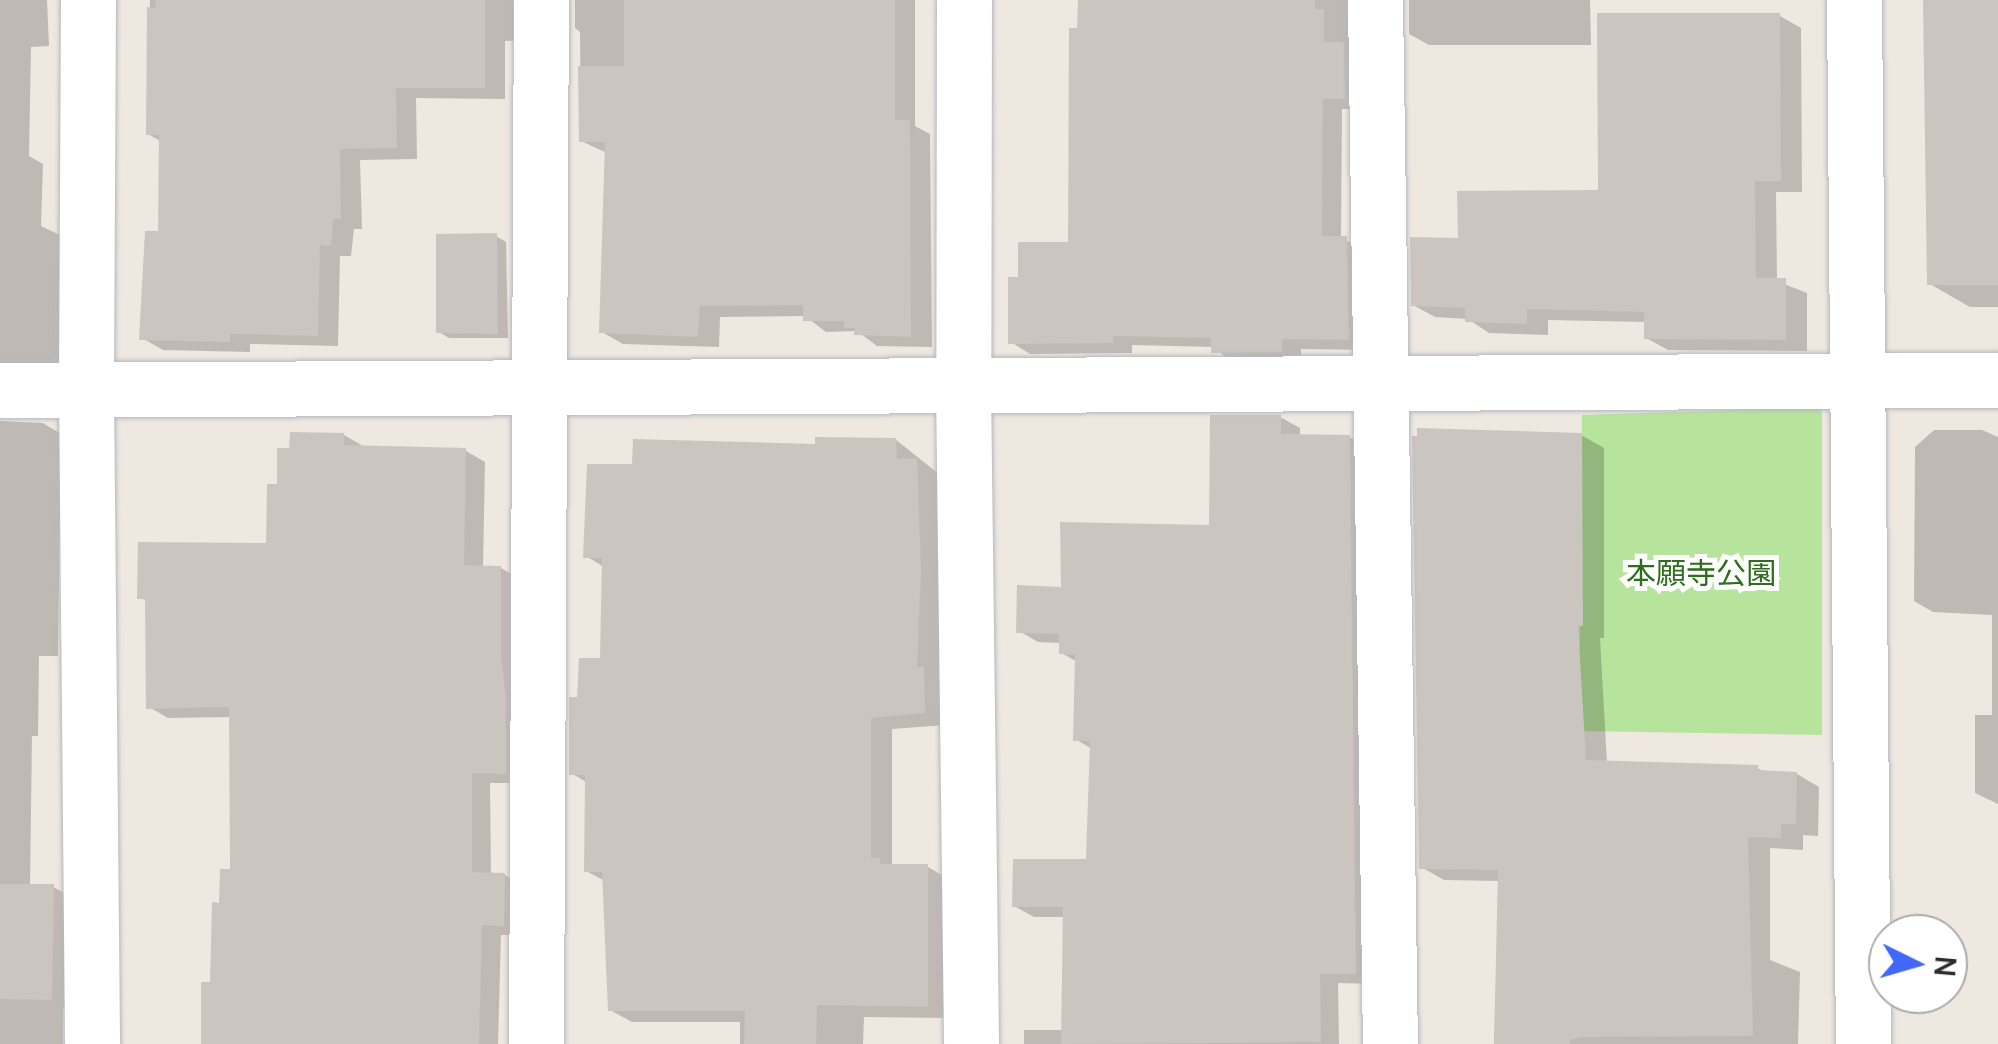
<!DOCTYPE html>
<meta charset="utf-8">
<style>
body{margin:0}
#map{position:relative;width:1998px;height:1044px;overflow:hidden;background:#efe8e0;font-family:Manrope,"Noto Sans JP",sans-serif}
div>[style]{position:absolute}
.green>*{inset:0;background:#b7e49d}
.shadow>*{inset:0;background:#0003}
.building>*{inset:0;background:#cac5bf}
.roads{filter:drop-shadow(0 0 2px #b3b7c1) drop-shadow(0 0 2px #b3b7c1)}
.minor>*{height:55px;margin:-27.5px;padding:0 27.5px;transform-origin:27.5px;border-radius:27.5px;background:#fff}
span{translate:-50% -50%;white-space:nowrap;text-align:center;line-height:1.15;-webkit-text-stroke:10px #fff;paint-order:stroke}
.park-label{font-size:30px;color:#2e6d1b}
.north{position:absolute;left:1868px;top:914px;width:100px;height:100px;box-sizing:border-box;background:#fff;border:2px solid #ababab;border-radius:50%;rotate:95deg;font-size:28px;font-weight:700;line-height:40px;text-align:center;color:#2d2d2d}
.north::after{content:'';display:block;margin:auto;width:35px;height:45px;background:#4268fa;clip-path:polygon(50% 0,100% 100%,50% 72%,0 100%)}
</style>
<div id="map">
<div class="green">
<div style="clip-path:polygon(1822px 407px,1822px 735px,1579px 731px,1582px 415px)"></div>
</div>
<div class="shadow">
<div style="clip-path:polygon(0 0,47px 0,49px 46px,31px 47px,29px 156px,43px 164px,41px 226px,64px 237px,62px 368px,0 376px)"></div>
<div style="clip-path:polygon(150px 0,534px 0,530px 40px,505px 41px,505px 99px,416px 98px,417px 159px,360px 160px,362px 229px,354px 229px,351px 256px,340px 256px,338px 346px,250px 344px,250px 352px,163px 350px,142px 338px,160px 234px,162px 142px,148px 134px)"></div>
<div style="clip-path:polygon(575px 0,915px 0,915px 126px,930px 134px,932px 347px,877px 346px,857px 331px,826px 332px,805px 316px,720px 317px,719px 347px,623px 344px,602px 332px,607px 153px,581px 141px,580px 32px,575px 28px)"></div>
<div style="clip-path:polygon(1081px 0,1366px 0,1364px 109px,1342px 109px,1341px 238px,1366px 250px,1368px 350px,1301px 349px,1301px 362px,1233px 363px,1214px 347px,1132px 345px,1132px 353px,1030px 354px,1011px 342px,1021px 280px,1071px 244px)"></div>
<div style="clip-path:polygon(1409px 0,1590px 0,1591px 45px,1429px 45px,1409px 34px)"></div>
<div style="clip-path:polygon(1925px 0,1998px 0,1998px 307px,1970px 307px,1930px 284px)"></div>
<div style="clip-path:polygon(1780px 16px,1801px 28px,1802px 192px,1776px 192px,1777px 281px,1807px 293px,1807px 351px,1668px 350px,1646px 338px,1646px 322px,1548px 320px,1548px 335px,1489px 333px,1468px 319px,1435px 317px,1413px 305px,1461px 240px,1600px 192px)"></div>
<div style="clip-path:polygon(496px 236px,506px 242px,508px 338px,449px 338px,439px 332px)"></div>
<div style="clip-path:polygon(1280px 417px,1300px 428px,1300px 436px,1349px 437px,1369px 448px,1375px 984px,1338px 983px,1339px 1044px,1024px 1044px,1024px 1030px,1064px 1030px,1065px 917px,1034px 917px,1014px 906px,1089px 862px,1092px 749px,1075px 739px,1078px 662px,1061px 653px,1061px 643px,1038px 642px,1019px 631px,1064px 589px,1211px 528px)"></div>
<div style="clip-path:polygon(0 421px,43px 423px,61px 434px,58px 656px,39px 656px,38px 736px,32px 736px,30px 886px,53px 887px,72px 897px,70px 1009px,63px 1009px,63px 1044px,0 1044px)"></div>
<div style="clip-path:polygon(1934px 430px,1982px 430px,1998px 437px,1998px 804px,1975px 793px,1975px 715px,1992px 715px,1992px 615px,1933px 612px,1914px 601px,1915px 447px)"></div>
<div style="clip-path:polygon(344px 435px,363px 446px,466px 451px,485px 462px,483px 568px,501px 568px,520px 579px,524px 783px,490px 783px,491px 875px,505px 875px,524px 886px,522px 935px,501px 935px,498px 1044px,204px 1044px,221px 905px,232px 872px,231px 717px,168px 718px,149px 707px,148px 602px,140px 597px,268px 546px,280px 487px)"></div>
<div style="clip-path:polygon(1581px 435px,1604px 448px,1604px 638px,1600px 638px,1607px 763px,1757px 768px,1767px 773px,1797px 774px,1819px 787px,1818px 836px,1803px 835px,1803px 850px,1770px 848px,1770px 960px,1800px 972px,1798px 1044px,1494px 1044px,1500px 881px,1444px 880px,1421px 867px)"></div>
<div style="clip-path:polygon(896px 440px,939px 474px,942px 583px,939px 678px,945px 682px,946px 725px,892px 729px,892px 866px,928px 867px,950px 880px,949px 1018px,864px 1017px,863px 1044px,740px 1044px,740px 1022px,632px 1022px,610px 1010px,605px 881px,586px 871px,588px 783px,571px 773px,580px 700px,602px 661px,604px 567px,586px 556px,635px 466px)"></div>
</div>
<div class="building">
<div style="clip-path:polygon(156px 0,485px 0,485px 88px,396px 88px,397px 148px,340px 149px,341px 219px,333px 219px,331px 246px,320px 245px,318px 336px,230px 334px,230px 342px,139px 340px,145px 231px,158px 231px,159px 135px,146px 135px,147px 7px,155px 8px)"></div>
<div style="clip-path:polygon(624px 0,895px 0,895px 120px,910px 120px,911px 337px,854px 335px,855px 328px,844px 328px,844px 321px,803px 321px,803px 305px,700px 306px,698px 337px,599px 333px,605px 142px,579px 142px,578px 66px,624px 66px)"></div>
<div style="clip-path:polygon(1078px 0,1315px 0,1315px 9px,1324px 9px,1324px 42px,1344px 42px,1345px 99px,1323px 99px,1322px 236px,1347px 236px,1349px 340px,1282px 339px,1282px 352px,1211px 353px,1211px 338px,1113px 336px,1113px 343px,1008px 344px,1008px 277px,1018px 277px,1018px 242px,1068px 242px,1069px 28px,1077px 28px)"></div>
<div style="clip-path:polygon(1923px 0,1998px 0,1998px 285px,1927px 285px)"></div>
<div style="clip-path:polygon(1597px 13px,1780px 13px,1781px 181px,1755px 181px,1756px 278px,1786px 278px,1786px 340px,1644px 339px,1644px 312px,1527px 309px,1527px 324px,1465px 322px,1465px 308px,1411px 306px,1410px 237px,1458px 238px,1457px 191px,1598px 190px)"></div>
<div style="clip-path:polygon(497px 233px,498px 334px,436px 333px,436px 234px)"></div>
<div style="clip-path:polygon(1210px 415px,1281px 415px,1281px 434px,1350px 435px,1356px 974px,1320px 974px,1321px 1042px,1061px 1044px,1063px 907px,1012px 907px,1013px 859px,1086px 859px,1090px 741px,1073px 741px,1075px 655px,1059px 654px,1059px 634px,1016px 633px,1017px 585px,1061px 587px,1060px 522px,1209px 525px)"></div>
<div style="clip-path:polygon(1417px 428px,1582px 433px,1583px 626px,1578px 626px,1586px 760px,1758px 765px,1758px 770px,1797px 772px,1796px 824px,1781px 824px,1781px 838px,1748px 837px,1753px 1036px,1583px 1037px,1570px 1040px,1570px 1044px,1494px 1044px,1498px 870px,1419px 869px,1412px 436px,1417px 436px)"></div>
<div style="clip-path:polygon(290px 432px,344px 433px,344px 445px,466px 448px,464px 565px,501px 566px,501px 657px,506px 696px,506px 774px,472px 773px,472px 872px,505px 873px,504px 926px,482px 925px,479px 1044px,201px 1044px,201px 982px,210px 982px,212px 902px,219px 903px,220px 869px,230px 869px,229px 707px,146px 709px,145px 599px,137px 599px,138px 542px,266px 543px,267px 484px,277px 484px,277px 448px,289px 448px)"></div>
<div style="clip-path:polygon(815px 437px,896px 438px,897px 459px,917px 458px,921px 569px,917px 667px,924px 667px,925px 713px,871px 718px,871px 858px,880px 857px,880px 864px,928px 864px,928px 1007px,817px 1005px,816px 1044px,744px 1044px,745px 1011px,608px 1011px,602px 872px,584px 872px,585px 775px,569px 775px,569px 697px,577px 697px,579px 658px,600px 658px,602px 558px,583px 558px,587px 464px,632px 464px,633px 439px,815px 444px)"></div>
<div style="clip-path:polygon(0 884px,54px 884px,52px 1000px,0 999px)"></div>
</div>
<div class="roads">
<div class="minor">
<div style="left:88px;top:0;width:390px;rotate:90.3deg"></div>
<div style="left:86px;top:390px;width:654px;rotate:89.47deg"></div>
<div style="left:964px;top:0;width:385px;rotate:90.1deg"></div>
<div style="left:963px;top:385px;width:659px;rotate:89.3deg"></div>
<div style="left:1375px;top:0;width:1044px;rotate:89.18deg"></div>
<div style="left:1854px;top:0;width:1044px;rotate:89.51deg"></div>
<div style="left:0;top:390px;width:1998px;rotate:-0.29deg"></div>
<div style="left:536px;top:1044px;width:1044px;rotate:-89.73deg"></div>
</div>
</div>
<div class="park-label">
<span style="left:1701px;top:573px">本願寺公園</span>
</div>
<div class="north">N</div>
</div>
